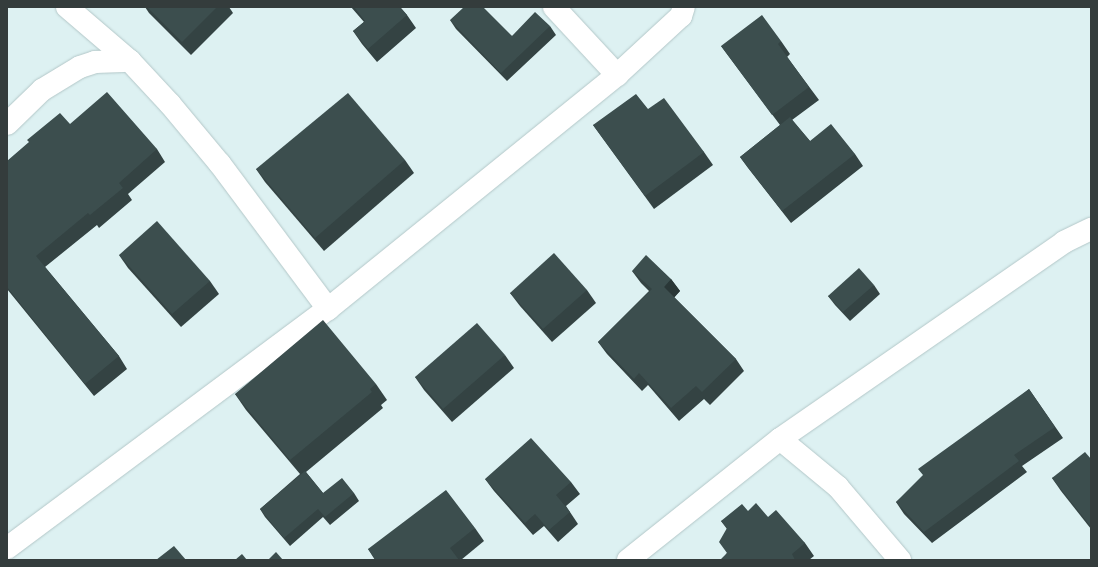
<!DOCTYPE html>
<style>
body{margin:0}
#map{position:relative;width:1098px;height:567px;overflow:hidden;background:#ddf1f2;font-family:"Golos Text",sans-serif}
div>[style]{position:absolute}
.roads{filter:drop-shadow(0 0 1px #b3c7c8) drop-shadow(0 0 1px #b3c7c8)}
.street>*{height:22px;margin:-11px;padding:0 11px;transform-origin:11px;border-radius:11px;background:#fff}
.wall>*{inset:0;background:#344343}
.shaded-wall>*{inset:0;background:#2a3737}
.building>*{inset:0;background:#3c4e4e}
span{translate:-50% -50%;white-space:nowrap;text-align:center;line-height:1.15;-webkit-text-stroke:4px #fff;paint-order:stroke}
.frame{position:absolute;inset:0;border:8px solid #343c3c;pointer-events:none}
</style>
<div id="map">
<div class="roads">
<div class="street">
<div style="left:67px;top:7px;width:83px;rotate:40.6deg"></div>
<div style="left:130px;top:61px;width:59px;rotate:47.1deg"></div>
<div style="left:170px;top:104px;width:78px;rotate:50.2deg"></div>
<div style="left:220px;top:164px;width:181px;rotate:53.3deg"></div>
<div style="left:554px;top:7px;width:93px;rotate:47.2deg"></div>
<div style="left:7px;top:124px;width:49px;rotate:-44.2deg"></div>
<div style="left:42px;top:90px;width:44px;rotate:-31.2deg"></div>
<div style="left:80px;top:67px;width:16px;rotate:-18deg"></div>
<div style="left:95px;top:62px;width:35px;rotate:-2deg"></div>
<div style="left:780px;top:439px;width:75px;rotate:39.6deg"></div>
<div style="left:838px;top:487px;width:96px;rotate:49.7deg"></div>
<div style="left:7px;top:548px;width:400px;rotate:-36.7deg"></div>
<div style="left:328px;top:309px;width:372px;rotate:-39deg"></div>
<div style="left:617px;top:75px;width:87px;rotate:-42.7deg"></div>
<div style="left:681px;top:16px;width:9px;rotate:-72deg"></div>
<div style="left:628px;top:560px;width:194px;rotate:-38.5deg"></div>
<div style="left:780px;top:439px;width:346px;rotate:-34.7deg"></div>
<div style="left:1064px;top:242px;width:30px;rotate:-26deg"></div>
</div>
</div>
<div class="wall">
<div style="clip-path:polygon(145px 7px,229px 7px,233px 13px,191px 55px,149px 13px)"></div>
<div style="clip-path:polygon(351px 7px,400px 7px,407px 15px,416px 28px,377px 62px,362px 44px,353px 31px,364px 22px)"></div>
<div style="clip-path:polygon(450px 20px,512px 36px,550px 26px,556px 35px,507px 81px,456px 29px)"></div>
<div style="clip-path:polygon(781px 41px,790px 54px,787px 57px,819px 100px,792px 120px,810px 141px,855px 154px,863px 166px,791px 223px,748px 168px,740px 157px,780px 125px,721px 46px)"></div>
<div style="clip-path:polygon(648px 109px,704px 152px,713px 165px,654px 209px,593px 125px)"></div>
<div style="clip-path:polygon(70px 124px,157px 149px,165px 162px,128px 194px,132px 200px,99px 228px,97px 225px,45px 267px,119px 356px,127px 369px,94px 396px,7px 289px,7px 161px)"></div>
<div style="clip-path:polygon(405px 160px,414px 173px,324px 251px,265px 182px,256px 169px)"></div>
<div style="clip-path:polygon(119px 255px,210px 281px,219px 294px,181px 327px,128px 268px)"></div>
<div style="clip-path:polygon(632px 271px,671px 279px,680px 291px,674px 297px,736px 359px,744px 371px,710px 405px,704px 399px,679px 421px,648px 385px,642px 391px,607px 354px,598px 342px,649px 291px,641px 283px)"></div>
<div style="clip-path:polygon(874px 285px,880px 294px,850px 321px,835px 305px,828px 296px)"></div>
<div style="clip-path:polygon(587px 290px,596px 303px,552px 342px,520px 306px,510px 293px)"></div>
<div style="clip-path:polygon(505px 355px,514px 368px,452px 422px,424px 390px,415px 377px)"></div>
<div style="clip-path:polygon(376px 384px,387px 400px,381px 405px,383px 408px,306px 472px,323px 493px,354px 493px,359px 501px,330px 525px,323px 517px,290px 546px,265px 517px,260px 509px,300px 474px,246px 410px,235px 394px)"></div>
<div style="clip-path:polygon(1029px 389px,1063px 438px,1022px 466px,1027px 472px,932px 543px,904px 514px,896px 502px)"></div>
<div style="clip-path:polygon(1091px 459px,1091px 529px,1061px 491px,1052px 478px)"></div>
<div style="clip-path:polygon(485px 479px,571px 482px,580px 494px,566px 506px,578px 524px,558px 542px,544px 526px,533px 535px,494px 491px)"></div>
<div style="clip-path:polygon(748px 511px,768px 517px,805px 543px,814px 556px,809px 560px,722px 560px,727px 553px,727px 529px,721px 521px)"></div>
<div style="clip-path:polygon(475px 528px,484px 541px,461px 560px,375px 560px,368px 549px)"></div>
</div>
<div class="shaded-wall">
<div style="clip-path:polygon(671px 279px,680px 291px,673px 299px,664px 287px)"></div>
</div>
<div class="building">
<div style="clip-path:polygon(147px 7px,217px 7px,182px 42px)"></div>
<div style="clip-path:polygon(354px 7px,400px 7px,407px 15px,368px 49px,353px 31px,365px 21px)"></div>
<div style="clip-path:polygon(464px 7px,483px 7px,512px 36px,535px 12px,550px 26px,501px 73px,450px 20px)"></div>
<div style="clip-path:polygon(762px 15px,781px 41px,778px 44px,809px 87px,772px 115px,721px 46px)"></div>
<div style="clip-path:polygon(107px 92px,157px 149px,119px 183px,123px 188px,90px 215px,88px 213px,36px 256px,119px 356px,85px 384px,7px 287px,7px 161px,29px 142px,27px 140px,60px 113px,70px 124px)"></div>
<div style="clip-path:polygon(348px 93px,405px 160px,315px 238px,256px 169px)"></div>
<div style="clip-path:polygon(636px 94px,648px 109px,664px 98px,704px 152px,645px 196px,593px 125px)"></div>
<div style="clip-path:polygon(790px 117px,810px 141px,831px 124px,855px 154px,782px 211px,740px 157px)"></div>
<div style="clip-path:polygon(157px 221px,210px 281px,172px 314px,119px 255px)"></div>
<div style="clip-path:polygon(554px 253px,587px 290px,543px 329px,510px 293px)"></div>
<div style="clip-path:polygon(646px 255px,671px 279px,664px 287px,736px 359px,702px 392px,696px 386px,671px 408px,639px 373px,634px 379px,598px 342px,652px 289px,632px 271px)"></div>
<div style="clip-path:polygon(859px 268px,874px 285px,843px 312px,828px 296px)"></div>
<div style="clip-path:polygon(323px 320px,376px 384px,370px 389px,372px 392px,290px 460px,235px 394px)"></div>
<div style="clip-path:polygon(477px 323px,505px 355px,443px 409px,415px 377px)"></div>
<div style="clip-path:polygon(1029px 389px,1055px 427px,1014px 455px,1019px 461px,924px 532px,896px 502px,923px 475px,918px 469px)"></div>
<div style="clip-path:polygon(531px 438px,571px 482px,556px 495px,570px 512px,549px 530px,535px 514px,525px 523px,485px 479px)"></div>
<div style="clip-path:polygon(1085px 452px,1091px 459px,1091px 527px,1052px 478px)"></div>
<div style="clip-path:polygon(305px 471px,323px 493px,342px 478px,354px 493px,325px 517px,318px 509px,284px 538px,260px 509px)"></div>
<div style="clip-path:polygon(446px 490px,475px 528px,450px 548px,459px 560px,376px 560px,368px 549px)"></div>
<div style="clip-path:polygon(756px 503px,768px 517px,776px 510px,805px 543px,792px 554px,795px 560px,722px 560px,721px 559px,727px 553px,719px 542px,727px 528px,721px 521px,742px 504px,748px 511px)"></div>
<div style="clip-path:polygon(174px 546px,186px 560px,156px 560px)"></div>
<div style="clip-path:polygon(276px 552px,283px 560px,268px 560px)"></div>
<div style="clip-path:polygon(242px 554px,247px 560px,235px 560px)"></div>
</div>
<div class="frame"></div>
</div>
